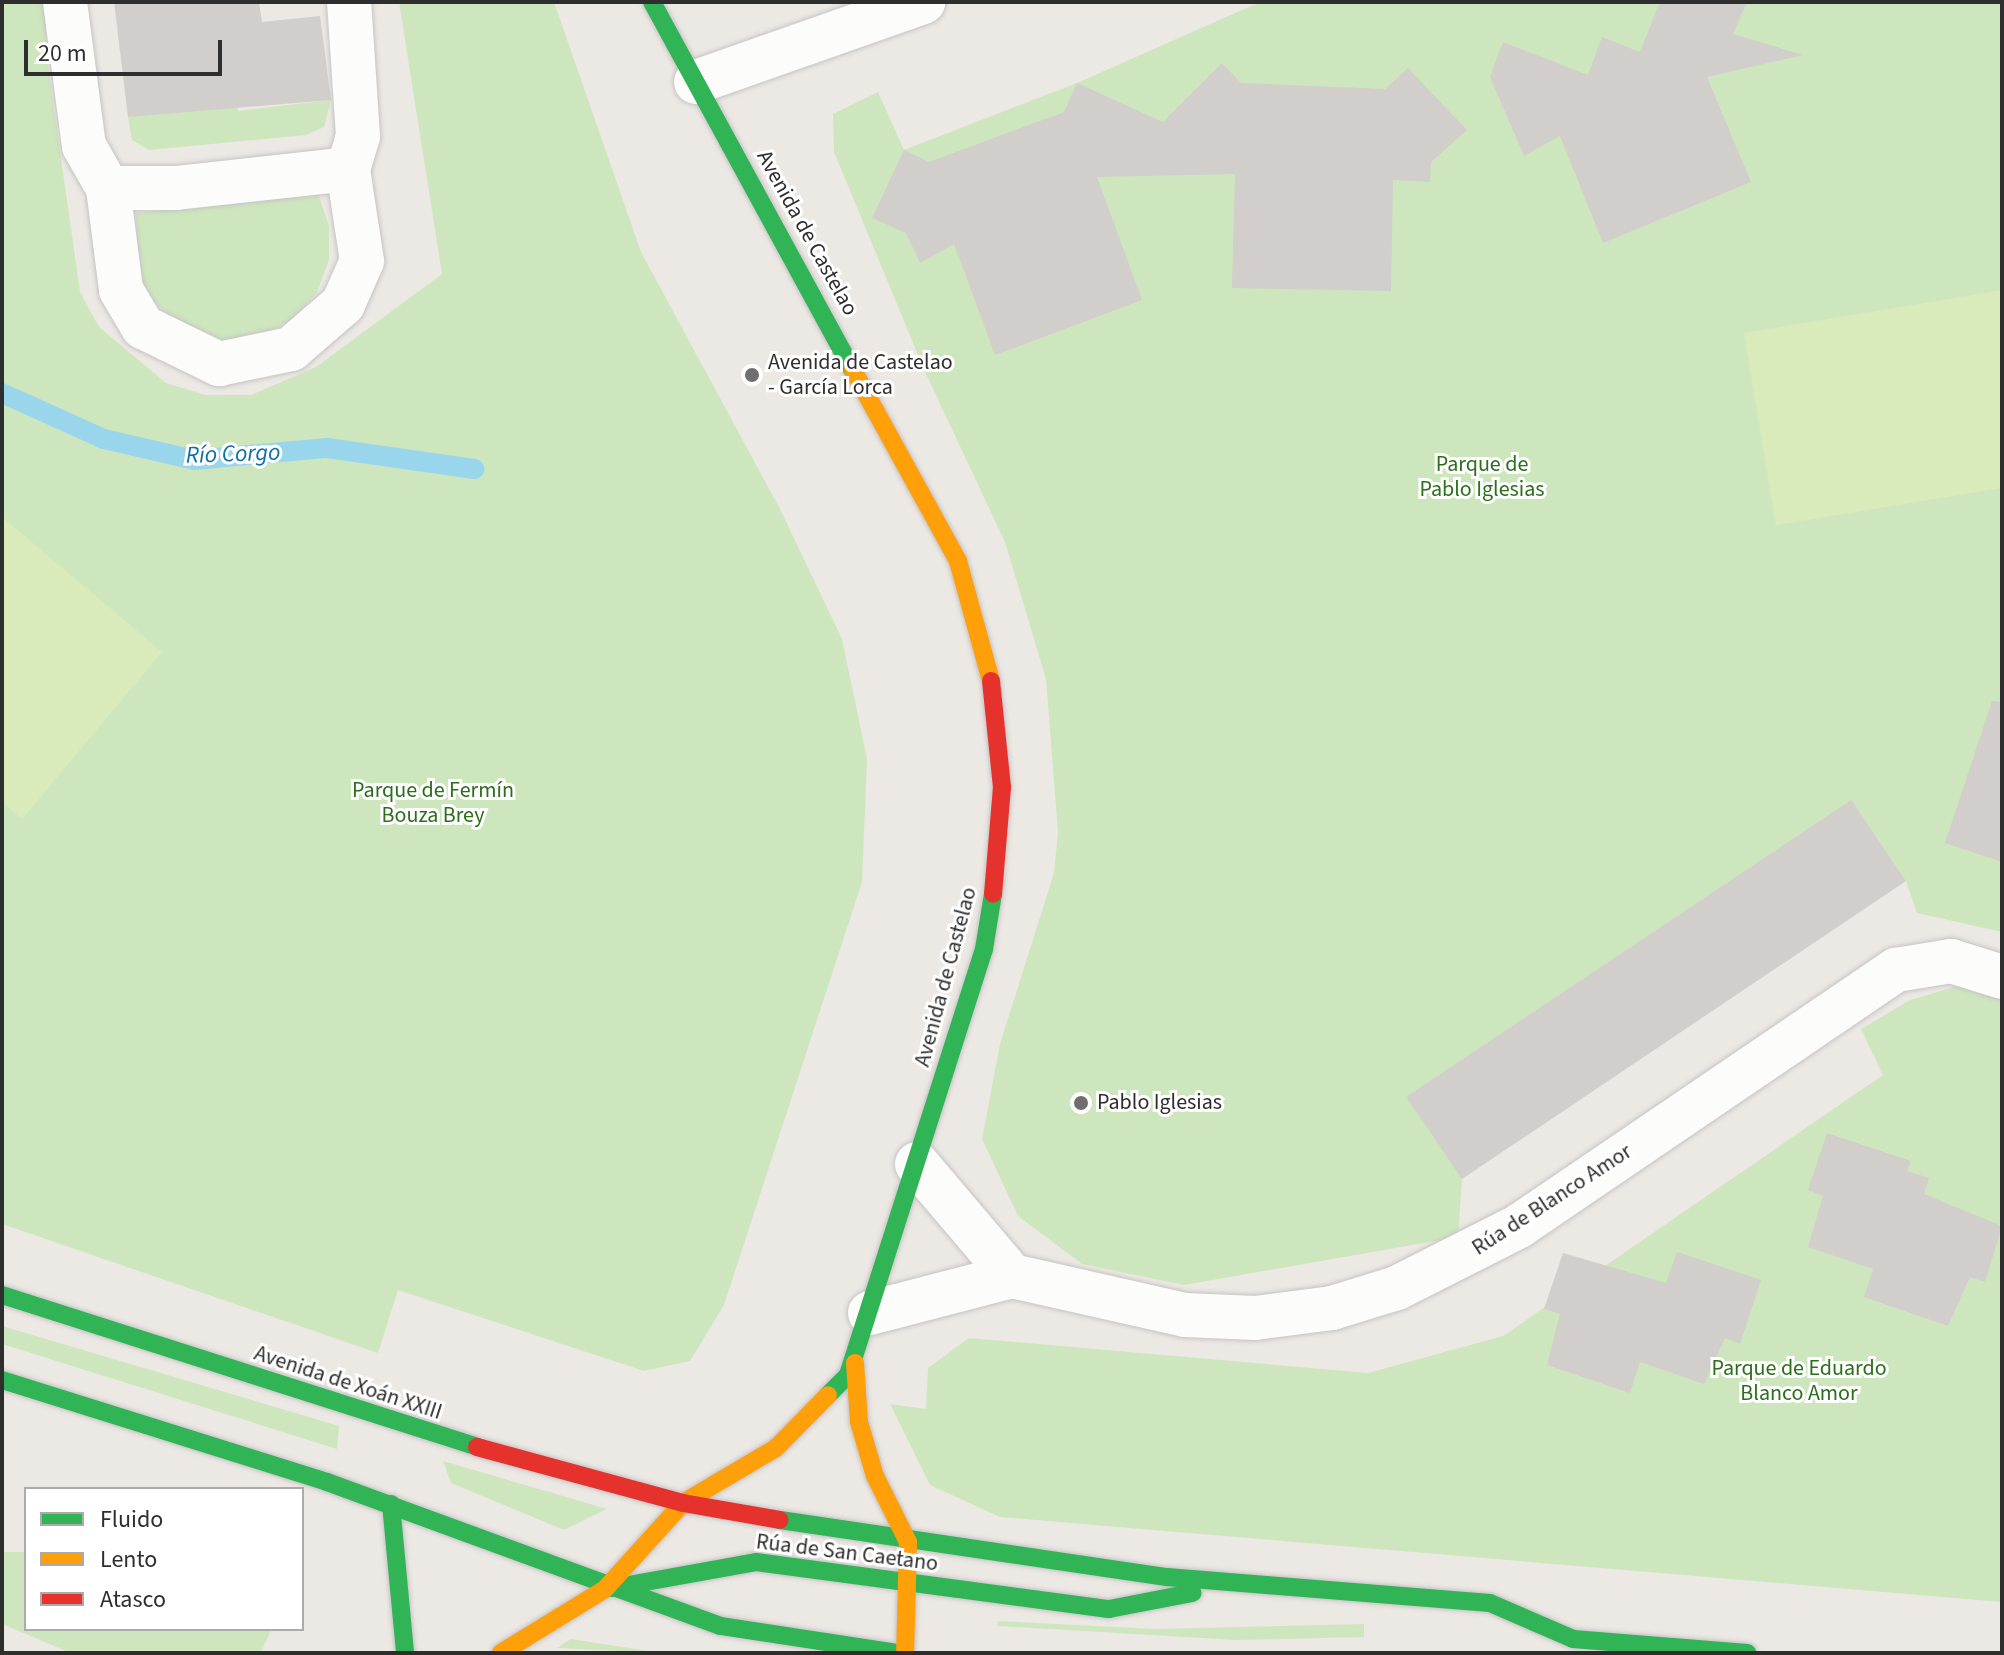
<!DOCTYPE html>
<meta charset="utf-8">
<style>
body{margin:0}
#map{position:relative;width:2004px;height:1655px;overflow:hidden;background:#ece8e4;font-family:"Source Sans 3",sans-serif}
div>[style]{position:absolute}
.green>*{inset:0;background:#cee6be}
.pitch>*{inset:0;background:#d9eabb}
.stream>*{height:20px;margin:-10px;padding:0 10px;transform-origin:10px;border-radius:10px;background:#99d6ec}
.building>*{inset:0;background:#d1cecb}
.roads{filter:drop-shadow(0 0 2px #c5c4c5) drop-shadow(0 0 2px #c5c4c5)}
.street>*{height:44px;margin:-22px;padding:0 22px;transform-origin:22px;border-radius:22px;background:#fcfcfb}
.fast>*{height:18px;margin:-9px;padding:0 9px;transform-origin:9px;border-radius:9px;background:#30b455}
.slow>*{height:18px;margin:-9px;padding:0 9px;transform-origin:9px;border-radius:9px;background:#ff9f0a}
.jam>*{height:18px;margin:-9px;padding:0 9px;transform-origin:9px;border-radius:9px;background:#e5322d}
.dots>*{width:22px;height:22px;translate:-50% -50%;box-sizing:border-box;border:4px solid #fff;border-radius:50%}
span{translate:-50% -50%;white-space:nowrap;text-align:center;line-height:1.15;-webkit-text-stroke:6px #fff;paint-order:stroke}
.street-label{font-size:22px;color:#2e2e2e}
.poi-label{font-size:22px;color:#2e2e2e}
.left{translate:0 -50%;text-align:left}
.park-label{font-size:22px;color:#2c6e1b}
.water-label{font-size:24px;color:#0d6fa3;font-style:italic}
.frame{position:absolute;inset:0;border:4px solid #2e2e2e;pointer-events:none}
.legend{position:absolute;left:24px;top:1487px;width:280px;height:144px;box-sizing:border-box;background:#fff;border:2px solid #ababab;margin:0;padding:10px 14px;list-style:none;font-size:24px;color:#2e2e2e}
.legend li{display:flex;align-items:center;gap:16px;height:40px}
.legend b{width:40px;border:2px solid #ababab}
.scale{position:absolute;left:24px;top:40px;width:198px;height:36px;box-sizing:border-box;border:4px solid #2e2e2e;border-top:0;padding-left:10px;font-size:24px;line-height:28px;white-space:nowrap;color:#2e2e2e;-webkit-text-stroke:6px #fff;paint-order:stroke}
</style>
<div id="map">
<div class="green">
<div style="clip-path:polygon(2px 2px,46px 2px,47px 60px,80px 292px,99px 327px,166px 383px,205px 395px,251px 395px,316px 367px,442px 274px,399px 2px,554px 2px,641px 252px,780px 509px,842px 639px,867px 759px,862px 882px,724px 1305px,690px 1361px,644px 1371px,398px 1290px,378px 1353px,2px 1224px)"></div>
<div style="clip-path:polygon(1260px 2px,2002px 2px,2002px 932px,1917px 913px,1906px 881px,1851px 801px,1462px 1179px,1458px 1237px,1184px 1285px,1082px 1264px,1018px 1216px,982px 1139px,1000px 1044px,1054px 873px,1058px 832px,1046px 679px,1005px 542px,926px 374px,834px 152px,833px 114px,878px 92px,904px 150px,1077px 83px)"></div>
<div style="clip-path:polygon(331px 100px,324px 127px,306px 135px,149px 150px,132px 140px,128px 117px,236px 101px,238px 111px)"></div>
<div style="clip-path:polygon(318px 194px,329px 226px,329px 260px,317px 292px,295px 317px,266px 334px,236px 341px,205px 337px,177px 323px,154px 302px,139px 275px,136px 213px)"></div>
<div style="clip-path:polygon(1965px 984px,2002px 999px,2002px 1602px,1000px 1517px,930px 1485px,890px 1404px,926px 1409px,928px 1368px,969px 1338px,1368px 1373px,1503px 1336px,1883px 1075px,1861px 1029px,1910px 1000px)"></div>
<div style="clip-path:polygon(2px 1326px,339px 1426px,337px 1449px,2px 1344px)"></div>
<div style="clip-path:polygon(443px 1461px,607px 1509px,564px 1530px,451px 1483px)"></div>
<div style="clip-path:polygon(2px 1552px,26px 1552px,26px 1629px,272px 1629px,260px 1653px,71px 1653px,2px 1624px)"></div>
<div style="clip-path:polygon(998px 1621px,1156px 1629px,1364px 1624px,1364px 1637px,1236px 1640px,997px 1626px)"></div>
<div style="clip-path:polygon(571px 1639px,661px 1653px,557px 1648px)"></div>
</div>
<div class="pitch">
<div style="clip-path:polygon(2002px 290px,2002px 488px,1776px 525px,1744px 333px)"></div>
<div style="clip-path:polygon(2px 517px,162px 652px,22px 819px,2px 802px)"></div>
</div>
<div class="stream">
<div style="left:2px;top:393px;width:112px;rotate:24.3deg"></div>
<div style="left:104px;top:439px;width:92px;rotate:13.1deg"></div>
<div style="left:194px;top:460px;width:134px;rotate:-5.2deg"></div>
<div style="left:327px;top:448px;width:149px;rotate:8.1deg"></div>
</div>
<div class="building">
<div style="clip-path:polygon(114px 2px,259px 2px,262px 22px,320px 16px,331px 100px,128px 117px)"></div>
<div style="clip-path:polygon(1660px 2px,1747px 2px,1733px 34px,1803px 55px,1707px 77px,1751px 182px,1603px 243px,1560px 136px,1524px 156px,1490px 77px,1503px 42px,1588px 75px,1602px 37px,1640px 52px)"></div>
<div style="clip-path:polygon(1222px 63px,1241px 83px,1385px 89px,1408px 68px,1467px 130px,1431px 162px,1430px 182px,1393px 180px,1391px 291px,1232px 288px,1235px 174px,1097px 177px,1142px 300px,995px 355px,954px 244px,920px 263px,906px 233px,872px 218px,904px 150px,929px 162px,1064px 112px,1077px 83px,1163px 122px)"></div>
<div style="clip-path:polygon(1992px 701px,2002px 702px,2002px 862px,1945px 843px)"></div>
<div style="clip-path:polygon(1851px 800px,1906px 881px,1462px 1179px,1406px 1097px)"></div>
<div style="clip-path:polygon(1827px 1133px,1911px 1161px,1907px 1171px,1929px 1178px,1924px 1194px,2002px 1226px,1985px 1282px,1970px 1277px,1948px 1326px,1864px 1297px,1873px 1269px,1808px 1247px,1823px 1196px,1808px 1190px)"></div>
<div style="clip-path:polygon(1677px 1252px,1761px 1280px,1740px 1344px,1725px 1338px,1704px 1384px,1640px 1362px,1630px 1393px,1547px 1365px,1560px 1314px,1544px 1309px,1563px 1253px,1666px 1283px)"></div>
</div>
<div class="roads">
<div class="street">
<div style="left:65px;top:2px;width:145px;rotate:82.5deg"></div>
<div style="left:84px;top:146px;width:48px;rotate:60.3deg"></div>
<div style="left:108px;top:188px;width:68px"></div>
<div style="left:176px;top:188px;width:173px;rotate:-6.3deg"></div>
<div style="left:348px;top:169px;width:34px;rotate:-73deg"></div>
<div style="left:358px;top:136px;width:134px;rotate:-93.8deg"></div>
<div style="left:696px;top:82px;width:241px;rotate:-19.4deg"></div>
<div style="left:108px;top:188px;width:103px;rotate:82.7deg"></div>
<div style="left:121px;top:290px;width:43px;rotate:59.3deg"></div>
<div style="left:143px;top:327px;width:85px;rotate:26deg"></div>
<div style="left:219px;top:364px;width:74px;rotate:-11.8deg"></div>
<div style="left:291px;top:349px;width:69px;rotate:-40.9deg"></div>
<div style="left:343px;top:304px;width:47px;rotate:-66.2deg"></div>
<div style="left:362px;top:261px;width:93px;rotate:-98.7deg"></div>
<div style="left:917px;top:1164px;width:147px;rotate:49.7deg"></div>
<div style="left:870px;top:1313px;width:147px;rotate:-14.6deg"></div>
<div style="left:1012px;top:1276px;width:177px;rotate:12.7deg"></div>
<div style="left:1185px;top:1315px;width:70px;rotate:2.5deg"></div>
<div style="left:1255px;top:1318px;width:78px;rotate:-7.4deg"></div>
<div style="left:1332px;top:1308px;width:68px;rotate:-17.1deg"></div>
<div style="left:1397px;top:1288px;width:137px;rotate:-26.9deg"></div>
<div style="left:1519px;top:1226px;width:456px;rotate:-34.2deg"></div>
<div style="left:1896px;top:970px;width:56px;rotate:-9.3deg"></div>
<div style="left:1951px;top:961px;width:53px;rotate:17.4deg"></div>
</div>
<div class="fast">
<div style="left:652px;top:2px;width:419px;rotate:61.4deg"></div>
<div style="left:2px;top:1295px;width:499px;rotate:17.7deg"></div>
<div style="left:2px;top:1380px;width:341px;rotate:17.4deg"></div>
<div style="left:327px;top:1482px;width:419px;rotate:20.1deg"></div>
<div style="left:721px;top:1626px;width:179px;rotate:8.7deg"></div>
<div style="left:828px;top:1395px;width:28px;rotate:-45deg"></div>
<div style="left:848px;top:1375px;width:447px;rotate:-72.3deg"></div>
<div style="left:984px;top:949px;width:56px;rotate:-80.7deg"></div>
<div style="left:391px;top:1504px;width:150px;rotate:84.6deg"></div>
<div style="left:780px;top:1520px;width:391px;rotate:8.4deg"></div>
<div style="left:1167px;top:1577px;width:324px;rotate:4.6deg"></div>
<div style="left:1490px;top:1603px;width:90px;rotate:23.4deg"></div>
<div style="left:1573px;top:1639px;width:175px;rotate:4.6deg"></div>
<div style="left:612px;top:1588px;width:146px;rotate:-10.2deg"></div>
<div style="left:756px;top:1562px;width:356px;rotate:7.6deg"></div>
<div style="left:1109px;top:1609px;width:85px;rotate:-10.9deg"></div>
</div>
<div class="slow">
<div style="left:853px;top:370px;width:218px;rotate:61.2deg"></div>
<div style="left:958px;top:561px;width:124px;rotate:74.6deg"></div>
<div style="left:855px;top:1363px;width:59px;rotate:86.1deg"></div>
<div style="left:859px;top:1422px;width:56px;rotate:73.5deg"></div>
<div style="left:875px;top:1476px;width:74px;rotate:63.4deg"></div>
<div style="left:908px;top:1542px;width:111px;rotate:91.5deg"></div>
<div style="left:501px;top:1653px;width:122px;rotate:-31.6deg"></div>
<div style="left:605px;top:1589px;width:116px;rotate:-47.8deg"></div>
<div style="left:683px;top:1503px;width:108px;rotate:-30.6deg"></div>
<div style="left:776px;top:1448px;width:74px;rotate:-45.5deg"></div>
</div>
<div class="jam">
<div style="left:991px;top:681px;width:107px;rotate:84.1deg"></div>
<div style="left:1002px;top:787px;width:107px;rotate:94.8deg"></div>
<div style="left:477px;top:1447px;width:213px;rotate:15.2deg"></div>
<div style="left:683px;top:1503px;width:98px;rotate:9.9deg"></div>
</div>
</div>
<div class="dots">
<div style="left:752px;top:375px;background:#706f6e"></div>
<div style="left:1081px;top:1103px;background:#706f6e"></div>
</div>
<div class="street-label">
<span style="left:807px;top:233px;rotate:61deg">Avenida de Castelao</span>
<span style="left:946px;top:977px;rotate:-75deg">Avenida de Castelao</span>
<span style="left:1552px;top:1200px;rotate:-33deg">Rúa de Blanco Amor</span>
<span style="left:348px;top:1383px;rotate:18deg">Avenida de Xoán XXIII</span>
<span style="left:847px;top:1553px;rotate:7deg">Rúa de San Caetano</span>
</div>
<div class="poi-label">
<span class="left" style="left:768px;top:375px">Avenida de Castelao<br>- García Lorca</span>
<span class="left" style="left:1097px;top:1103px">Pablo Iglesias</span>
</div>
<div class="park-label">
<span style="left:1482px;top:477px">Parque de<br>Pablo Iglesias</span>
<span style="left:433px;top:803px">Parque de Fermín<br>Bouza Brey</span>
<span style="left:1799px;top:1381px">Parque de Eduardo<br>Blanco Amor</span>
</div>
<div class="water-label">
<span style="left:233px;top:454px;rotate:-2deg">Río Corgo</span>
</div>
<div class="frame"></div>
<ul class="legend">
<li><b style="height:10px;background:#30b455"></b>Fluido</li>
<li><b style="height:10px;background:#ff9f0a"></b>Lento</li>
<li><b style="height:10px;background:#e5322d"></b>Atasco</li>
</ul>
<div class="scale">20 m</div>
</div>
